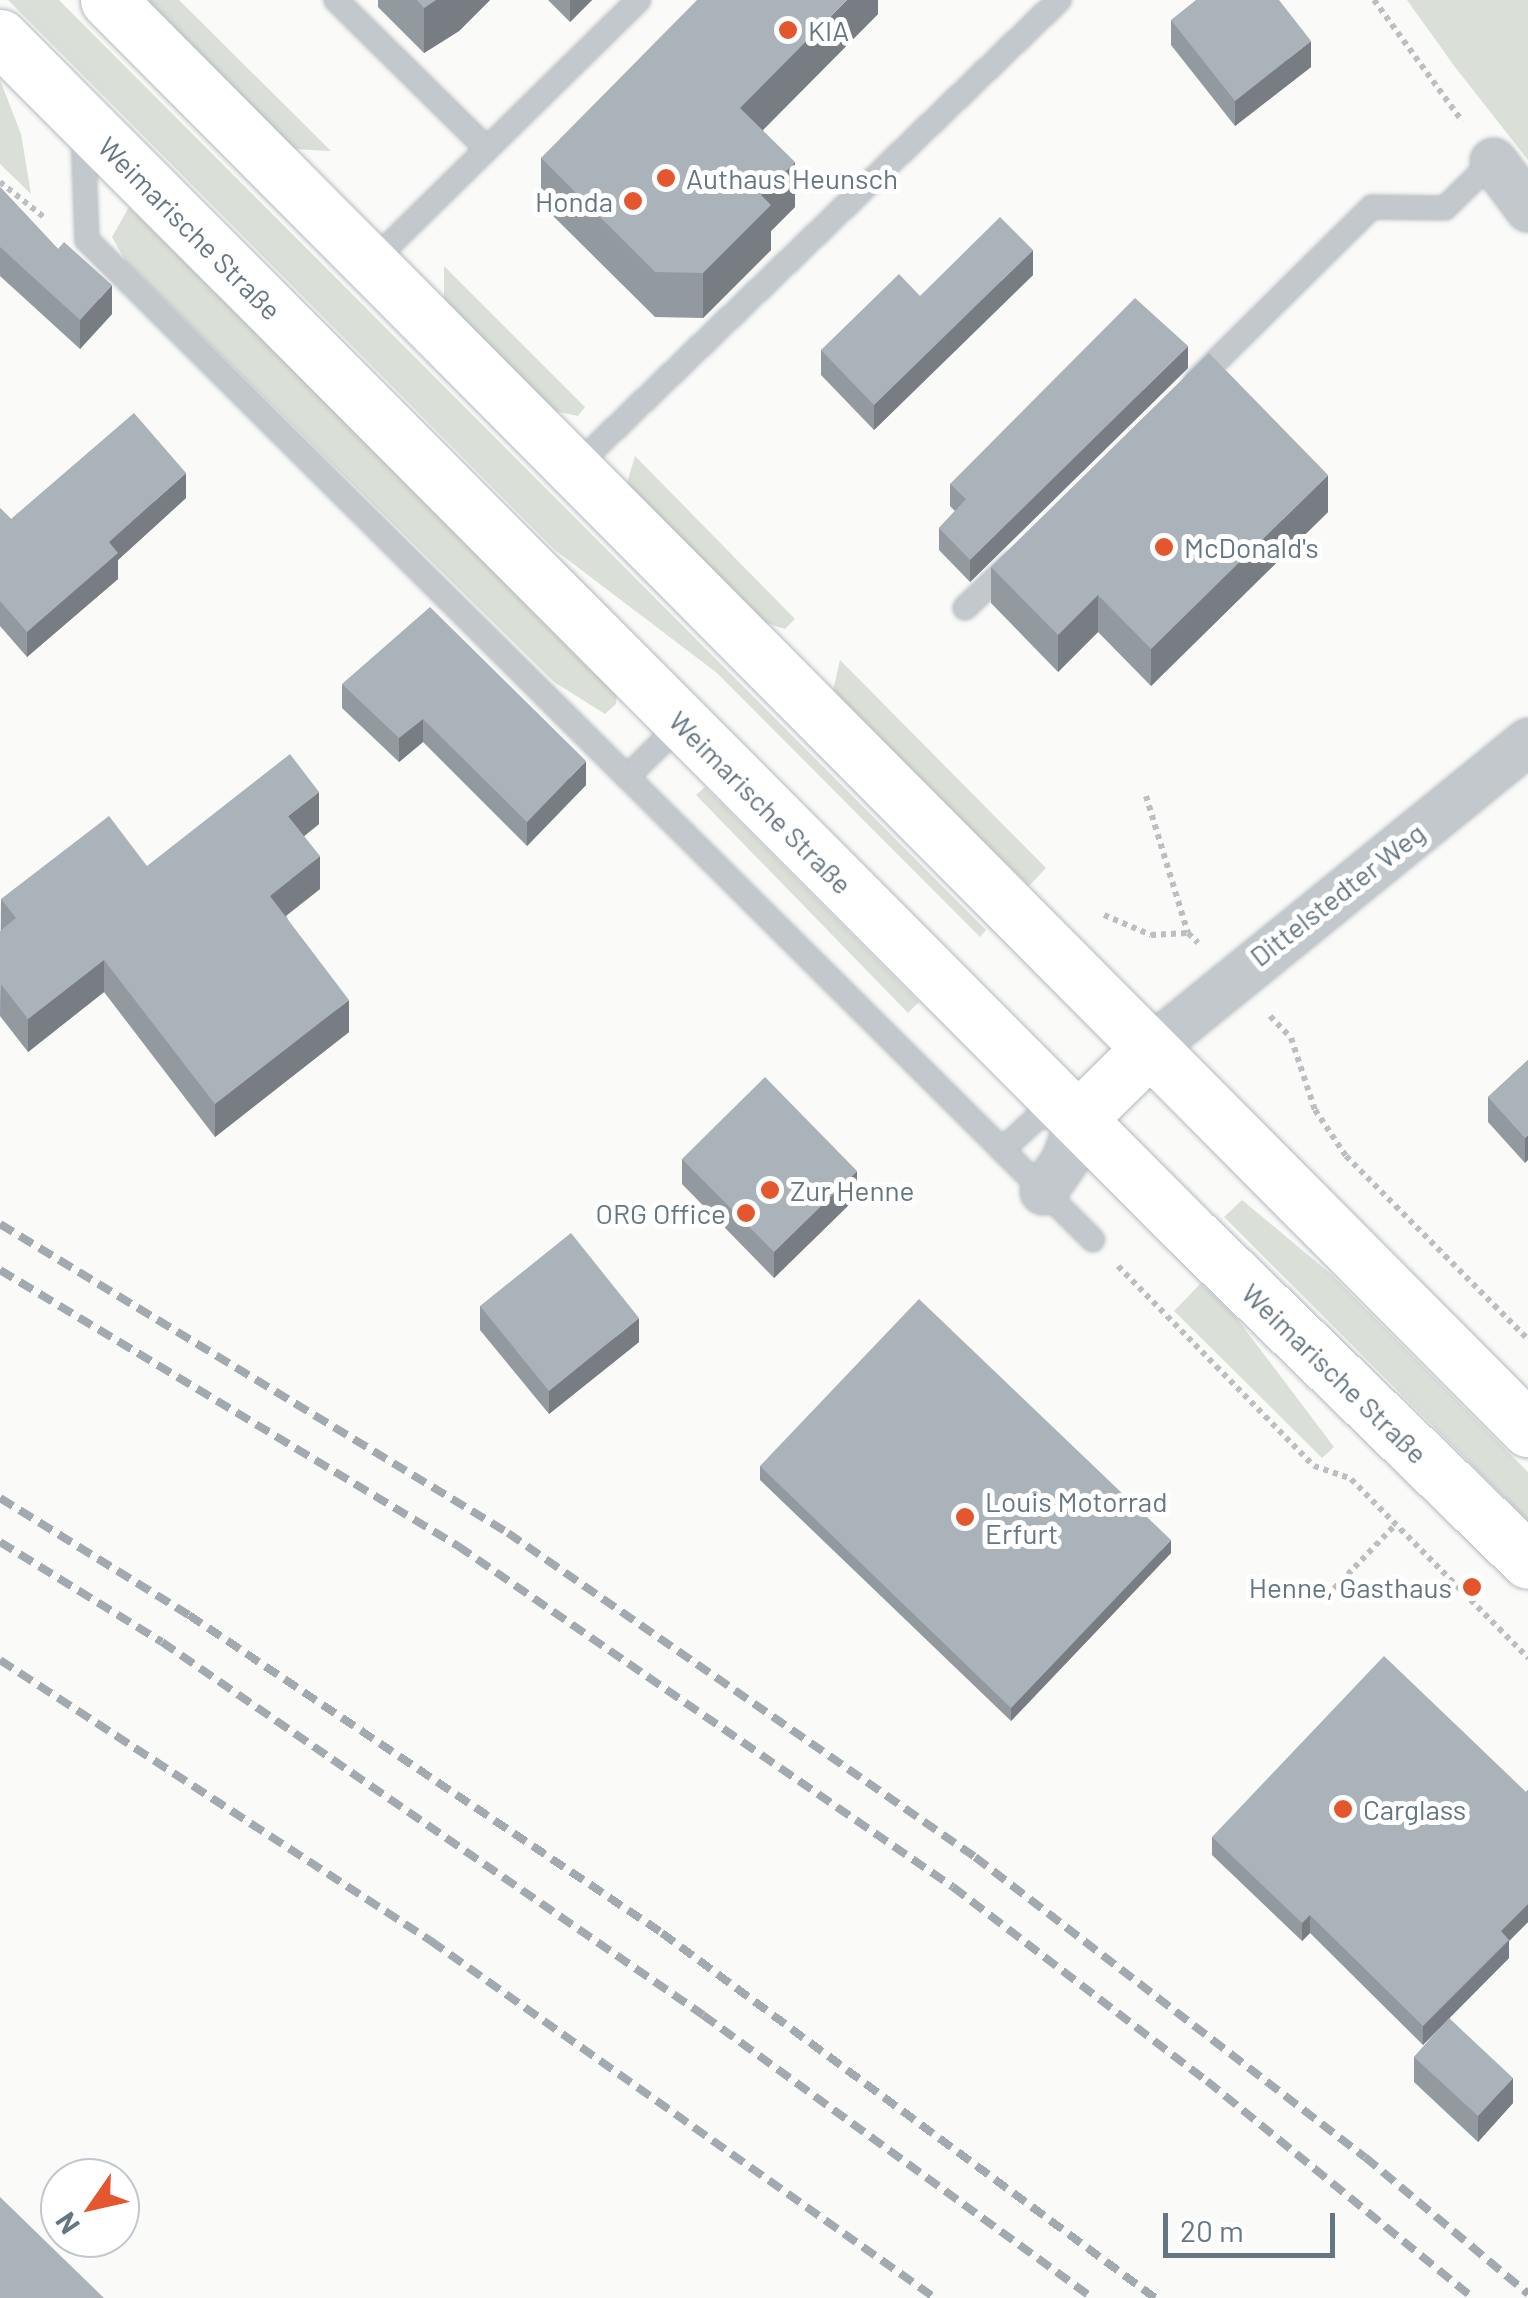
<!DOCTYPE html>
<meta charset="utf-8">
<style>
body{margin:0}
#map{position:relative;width:1528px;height:2298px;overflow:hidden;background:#fafaf8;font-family:Barlow,sans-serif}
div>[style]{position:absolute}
.green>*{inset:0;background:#dadfd7}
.path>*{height:6px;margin-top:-3px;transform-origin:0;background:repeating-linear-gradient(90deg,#bbbfc2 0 5px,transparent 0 10px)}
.roads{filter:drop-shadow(0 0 2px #b3babf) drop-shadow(0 0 2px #b3babf)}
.lane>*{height:22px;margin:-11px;padding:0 11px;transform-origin:11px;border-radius:11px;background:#c3c8cc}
.street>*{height:45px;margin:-22.5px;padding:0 22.5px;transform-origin:22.5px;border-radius:22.5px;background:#c3c8cc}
.secondary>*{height:55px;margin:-27.5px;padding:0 27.5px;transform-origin:27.5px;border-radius:27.5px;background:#fff}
.rail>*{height:8px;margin-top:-4px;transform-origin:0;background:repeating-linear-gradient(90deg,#a2aab0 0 15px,transparent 0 23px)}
.wall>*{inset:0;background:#929a9f}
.shaded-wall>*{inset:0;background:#777d82}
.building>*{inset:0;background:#aab3b9}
.dots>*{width:28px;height:28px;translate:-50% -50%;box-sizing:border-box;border:5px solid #fff;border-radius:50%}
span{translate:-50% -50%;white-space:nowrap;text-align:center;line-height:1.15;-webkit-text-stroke:10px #fff;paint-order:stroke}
.poi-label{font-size:28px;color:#657683}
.left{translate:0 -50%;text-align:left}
.right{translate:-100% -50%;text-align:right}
.street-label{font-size:28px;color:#657683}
.north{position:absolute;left:40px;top:2158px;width:100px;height:100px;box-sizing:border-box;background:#fff;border:2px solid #c1c8cd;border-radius:50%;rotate:236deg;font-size:28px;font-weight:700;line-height:40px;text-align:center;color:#657683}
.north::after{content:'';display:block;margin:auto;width:35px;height:45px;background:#e4572e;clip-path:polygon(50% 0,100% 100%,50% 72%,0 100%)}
.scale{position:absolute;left:1163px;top:2213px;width:172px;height:45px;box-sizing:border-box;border:5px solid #657683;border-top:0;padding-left:12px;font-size:30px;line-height:35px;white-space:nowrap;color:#657683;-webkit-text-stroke:8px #fff;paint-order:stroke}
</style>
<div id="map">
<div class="green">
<div style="clip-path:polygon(8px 0,59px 0,986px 930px,980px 937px,717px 673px,555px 550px)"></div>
<div style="clip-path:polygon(143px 0,179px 0,331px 151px,292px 149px)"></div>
<div style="clip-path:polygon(1407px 0,1528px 0,1528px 160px,1455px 67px)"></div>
<div style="clip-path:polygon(0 80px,21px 134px,31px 194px,0 164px)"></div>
<div style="clip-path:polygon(129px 207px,617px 692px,616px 704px,605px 714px,554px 682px,126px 262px,112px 237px)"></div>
<div style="clip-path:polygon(444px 266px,585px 407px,578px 416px,554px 411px,444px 300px)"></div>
<div style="clip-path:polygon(635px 456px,795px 619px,785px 629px,766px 623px,627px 483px)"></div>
<div style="clip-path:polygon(840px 660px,1046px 868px,1029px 886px,833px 691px)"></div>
<div style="clip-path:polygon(705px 787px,919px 1002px,908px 1013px,696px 795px)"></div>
<div style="clip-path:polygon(1242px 1200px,1332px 1275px,1528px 1472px,1528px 1521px,1224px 1217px)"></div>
<div style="clip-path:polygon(1201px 1283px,1235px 1316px,1334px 1447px,1322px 1458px,1174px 1311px)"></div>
</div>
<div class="path">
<div style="left:1374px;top:0;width:150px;rotate:54deg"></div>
<div style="left:0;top:182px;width:58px;rotate:38.7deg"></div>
<div style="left:1146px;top:796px;width:143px;rotate:73deg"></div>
<div style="left:1104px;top:915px;width:51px;rotate:23.1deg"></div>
<div style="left:1151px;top:935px;width:37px;rotate:-3deg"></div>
<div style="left:1188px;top:933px;width:14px;rotate:45deg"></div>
<div style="left:1270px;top:1016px;width:30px;rotate:46deg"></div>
<div style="left:1291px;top:1038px;width:76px;rotate:71.6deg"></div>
<div style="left:1315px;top:1110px;width:55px;rotate:56deg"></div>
<div style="left:1346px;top:1156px;width:258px;rotate:45.2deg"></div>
<div style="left:1118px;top:1266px;width:280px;rotate:45.6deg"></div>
<div style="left:1314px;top:1466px;width:39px;rotate:19deg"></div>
<div style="left:1351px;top:1479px;width:252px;rotate:45.3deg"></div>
<div style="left:1327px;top:1596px;width:98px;rotate:-46.2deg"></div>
</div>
<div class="roads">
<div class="lane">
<div style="left:336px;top:0;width:212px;rotate:44.6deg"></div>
<div style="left:83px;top:133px;width:107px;rotate:87.9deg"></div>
<div style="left:87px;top:240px;width:1418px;rotate:44.83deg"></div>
<div style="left:371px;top:263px;width:375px;rotate:-44.5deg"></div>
<div style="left:1196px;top:381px;width:247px;rotate:-44.7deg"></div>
<div style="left:1372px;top:207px;width:73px;rotate:0.8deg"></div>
<div style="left:1445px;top:208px;width:67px;rotate:-44.4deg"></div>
<div style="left:572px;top:470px;width:677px;rotate:-43.98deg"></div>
<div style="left:965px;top:608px;width:66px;rotate:-43.8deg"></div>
<div style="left:627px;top:777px;width:77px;rotate:-44.5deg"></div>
<div style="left:1002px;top:1150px;width:49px;rotate:-42.5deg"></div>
<div style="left:1038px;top:1117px;width:28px"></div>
</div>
<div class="street">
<div style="left:1493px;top:161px;width:59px;rotate:53.3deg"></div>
<div style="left:1148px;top:1050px;width:490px;rotate:-39.1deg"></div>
<div style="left:1043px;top:1191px;width:37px;rotate:-55deg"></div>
<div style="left:1064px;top:1161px;width:47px;rotate:-70deg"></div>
</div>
<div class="secondary">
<div style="left:108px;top:0;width:2015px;rotate:45.18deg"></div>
<div style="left:0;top:37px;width:1685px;rotate:45.12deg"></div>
<div style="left:1189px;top:1231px;width:473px;rotate:44.2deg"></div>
<div style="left:1080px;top:1117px;width:95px;rotate:-44.6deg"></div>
</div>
</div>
<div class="rail">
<div style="left:0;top:1224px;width:595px;rotate:31.31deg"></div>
<div style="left:508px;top:1533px;width:568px;rotate:34.75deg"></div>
<div style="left:975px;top:1857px;width:492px;rotate:37.6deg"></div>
<div style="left:1365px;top:2157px;width:213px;rotate:40deg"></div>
<div style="left:0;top:1270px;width:535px;rotate:31.07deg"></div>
<div style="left:458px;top:1546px;width:601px;rotate:34.56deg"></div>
<div style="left:953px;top:1887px;width:320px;rotate:37.4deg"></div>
<div style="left:1207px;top:2081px;width:343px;rotate:39.2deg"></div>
<div style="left:0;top:1498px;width:222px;rotate:31.8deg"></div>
<div style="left:189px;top:1615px;width:570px;rotate:33.91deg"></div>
<div style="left:662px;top:1933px;width:613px;rotate:36.51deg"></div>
<div style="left:0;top:1542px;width:190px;rotate:31.7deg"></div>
<div style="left:162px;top:1642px;width:657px;rotate:34.58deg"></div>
<div style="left:703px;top:2015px;width:481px;rotate:36deg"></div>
<div style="left:0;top:1660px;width:515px;rotate:33.1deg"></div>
<div style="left:431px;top:1941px;width:618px;rotate:35.31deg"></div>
</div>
<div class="wall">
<div style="clip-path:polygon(378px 0,490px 0,459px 31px,424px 53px,378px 7px)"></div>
<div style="clip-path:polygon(548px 0,592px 0,570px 22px)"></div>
<div style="clip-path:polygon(878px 0,878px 14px,763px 130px,795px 207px,771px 231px,771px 250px,703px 318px,655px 317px,541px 204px,541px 158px)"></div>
<div style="clip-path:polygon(1171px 20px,1311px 67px,1235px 126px,1171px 45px)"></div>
<div style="clip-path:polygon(0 187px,58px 249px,112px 314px,80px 349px,0 276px)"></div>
<div style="clip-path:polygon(1033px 275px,874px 430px,821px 375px,821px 350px,920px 296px)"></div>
<div style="clip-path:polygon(1188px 368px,970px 582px,939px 550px,939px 528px,955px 511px,950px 506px,950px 484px)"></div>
<div style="clip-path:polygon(186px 498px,118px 560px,118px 579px,27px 657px,0 626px,0 508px,11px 519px)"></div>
<div style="clip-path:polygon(1328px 512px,1151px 686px,1098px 632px,1058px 672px,991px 603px,991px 567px)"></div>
<div style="clip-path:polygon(342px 684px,586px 785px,527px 846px,423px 742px,399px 762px,342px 708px)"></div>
<div style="clip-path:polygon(319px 824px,304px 836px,320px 889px,286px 916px,349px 1032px,215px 1137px,104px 992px,28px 1052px,0 1016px,1px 899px,147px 866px)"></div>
<div style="clip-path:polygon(1528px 1060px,1525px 1163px,1488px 1122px,1488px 1097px)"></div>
<div style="clip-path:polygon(682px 1159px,857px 1197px,774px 1278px,682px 1184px)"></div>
<div style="clip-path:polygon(480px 1306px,639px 1342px,549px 1414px,480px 1330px)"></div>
<div style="clip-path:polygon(760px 1466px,1171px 1553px,1011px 1721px,760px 1480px)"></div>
<div style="clip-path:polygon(1528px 1790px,1528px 1922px,1509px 1941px,1509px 1958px,1449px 2018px,1513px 2103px,1478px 2142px,1414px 2082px,1414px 2057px,1449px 2018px,1423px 2045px,1310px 1933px,1302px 1941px,1212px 1855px,1212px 1837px,1526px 1792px)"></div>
</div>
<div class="shaded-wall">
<div style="clip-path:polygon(436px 0,490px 0,459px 31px,424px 53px,424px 8px)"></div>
<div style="clip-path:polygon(570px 0,592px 0,570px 22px)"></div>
<div style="clip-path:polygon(847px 0,878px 0,878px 14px,740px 153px,740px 108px)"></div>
<div style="clip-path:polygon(1311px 41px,1311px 67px,1235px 126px,1235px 101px)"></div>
<div style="clip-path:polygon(795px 162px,795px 207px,771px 231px,771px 250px,703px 318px,703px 273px,761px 195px)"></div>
<div style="clip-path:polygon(1033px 250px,1033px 275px,874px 430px,874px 405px)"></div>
<div style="clip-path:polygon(112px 285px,112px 314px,80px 349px,80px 320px)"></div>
<div style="clip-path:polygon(1188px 346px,1188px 368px,970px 582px,970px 560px)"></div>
<div style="clip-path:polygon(186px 473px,186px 498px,118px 560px,118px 579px,27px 657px,27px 632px,109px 542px)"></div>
<div style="clip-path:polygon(1328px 475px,1328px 512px,1151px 686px,1151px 649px)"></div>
<div style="clip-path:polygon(1098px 595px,1098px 632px,1058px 672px,1058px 635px)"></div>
<div style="clip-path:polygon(423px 719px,423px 742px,399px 762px,399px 738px)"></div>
<div style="clip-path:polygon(586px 761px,586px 785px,527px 846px,527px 822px)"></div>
<div style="clip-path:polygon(319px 792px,319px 824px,288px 849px,288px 816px)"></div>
<div style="clip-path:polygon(320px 856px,320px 889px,270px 928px,270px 896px)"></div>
<div style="clip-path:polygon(104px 960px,104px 992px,28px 1052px,28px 1019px)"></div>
<div style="clip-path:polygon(349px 1000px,349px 1032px,215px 1137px,215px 1104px)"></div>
<div style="clip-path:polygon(1528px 1135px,1528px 1160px,1525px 1163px,1525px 1138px)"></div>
<div style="clip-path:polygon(857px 1171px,857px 1197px,774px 1278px,774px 1252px)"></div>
<div style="clip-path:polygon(639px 1318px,639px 1342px,549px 1414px,549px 1391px)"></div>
<div style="clip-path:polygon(1171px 1540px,1171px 1553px,1011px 1721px,1011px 1708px)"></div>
<div style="clip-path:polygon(1528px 1904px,1528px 1922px,1509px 1941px,1509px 1958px,1423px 2045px,1423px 2026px,1501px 1931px)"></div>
<div style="clip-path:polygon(1310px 1915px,1310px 1933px,1302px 1941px,1302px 1923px)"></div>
<div style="clip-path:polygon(1513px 2078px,1513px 2103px,1478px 2142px,1478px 2116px)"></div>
</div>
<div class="building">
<div style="clip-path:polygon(417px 0,436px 0,424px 8px)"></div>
<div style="clip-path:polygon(697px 0,847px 0,740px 108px,795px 162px,761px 195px,771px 205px,703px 273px,655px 272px,541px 158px)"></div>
<div style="clip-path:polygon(1196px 0,1279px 0,1311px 41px,1235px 101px,1171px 20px)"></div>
<div style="clip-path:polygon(0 187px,58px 249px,64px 242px,112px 285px,80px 320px,0 247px)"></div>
<div style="clip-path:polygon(1000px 217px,1033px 250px,874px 405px,821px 350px,899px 274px,920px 296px)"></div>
<div style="clip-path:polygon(1135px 298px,1188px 346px,970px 560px,939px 528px,966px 499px,950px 484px)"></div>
<div style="clip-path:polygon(1209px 353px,1328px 475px,1151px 649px,1098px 595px,1058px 635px,991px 567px)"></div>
<div style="clip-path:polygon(134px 413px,186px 473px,109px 542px,118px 553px,27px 632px,0 601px,0 508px,11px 519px)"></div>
<div style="clip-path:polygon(430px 607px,586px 761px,527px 822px,423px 719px,399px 738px,342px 684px)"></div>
<div style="clip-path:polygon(290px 754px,319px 792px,288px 816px,320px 856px,270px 896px,349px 1000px,215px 1104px,104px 960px,28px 1019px,0 983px,0 931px,16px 918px,1px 899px,109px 816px,147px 866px)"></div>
<div style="clip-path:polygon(1528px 1060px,1528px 1135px,1525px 1138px,1488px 1097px)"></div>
<div style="clip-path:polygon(765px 1077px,857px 1171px,774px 1252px,682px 1159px)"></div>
<div style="clip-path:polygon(571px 1233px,639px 1318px,549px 1391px,480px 1306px)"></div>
<div style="clip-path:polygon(919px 1299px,1171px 1540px,1011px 1708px,760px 1466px)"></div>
<div style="clip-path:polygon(1384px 1656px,1526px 1792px,1528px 1790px,1528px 1904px,1501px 1931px,1509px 1940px,1423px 2026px,1310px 1915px,1302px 1923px,1212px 1837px)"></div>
<div style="clip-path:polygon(1449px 2018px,1513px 2078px,1478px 2116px,1414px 2057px)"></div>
<div style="clip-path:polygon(0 2197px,104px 2298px,0 2298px)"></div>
</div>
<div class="dots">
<div style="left:788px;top:30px;background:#e4572e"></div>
<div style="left:666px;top:178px;background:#e4572e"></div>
<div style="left:633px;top:201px;background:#e4572e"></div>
<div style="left:1164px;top:547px;background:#e4572e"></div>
<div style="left:770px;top:1190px;background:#e4572e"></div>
<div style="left:746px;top:1213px;background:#e4572e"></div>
<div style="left:965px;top:1517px;background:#e4572e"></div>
<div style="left:1472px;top:1587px;background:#e4572e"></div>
<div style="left:1343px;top:1809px;background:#e4572e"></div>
</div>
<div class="poi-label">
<span class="left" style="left:808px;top:30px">KIA</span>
<span class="left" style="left:686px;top:178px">Authaus Heunsch</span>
<span class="right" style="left:613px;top:201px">Honda</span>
<span class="left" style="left:1184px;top:547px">McDonald's</span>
<span class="left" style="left:790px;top:1190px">Zur Henne</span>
<span class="right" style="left:726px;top:1213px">ORG Office</span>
<span class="left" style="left:985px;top:1517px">Louis Motorrad<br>Erfurt</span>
<span class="right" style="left:1452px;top:1587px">Henne, Gasthaus</span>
<span class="left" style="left:1363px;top:1809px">Carglass</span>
</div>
<div class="street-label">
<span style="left:190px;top:228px;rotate:45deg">Weimarische Straße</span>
<span style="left:761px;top:802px;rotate:45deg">Weimarische Straße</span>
<span style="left:1337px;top:894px;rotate:-38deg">Dittelstedter Weg</span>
<span style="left:1335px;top:1373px;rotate:44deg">Weimarische Straße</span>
</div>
<div class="north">N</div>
<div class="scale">20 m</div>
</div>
